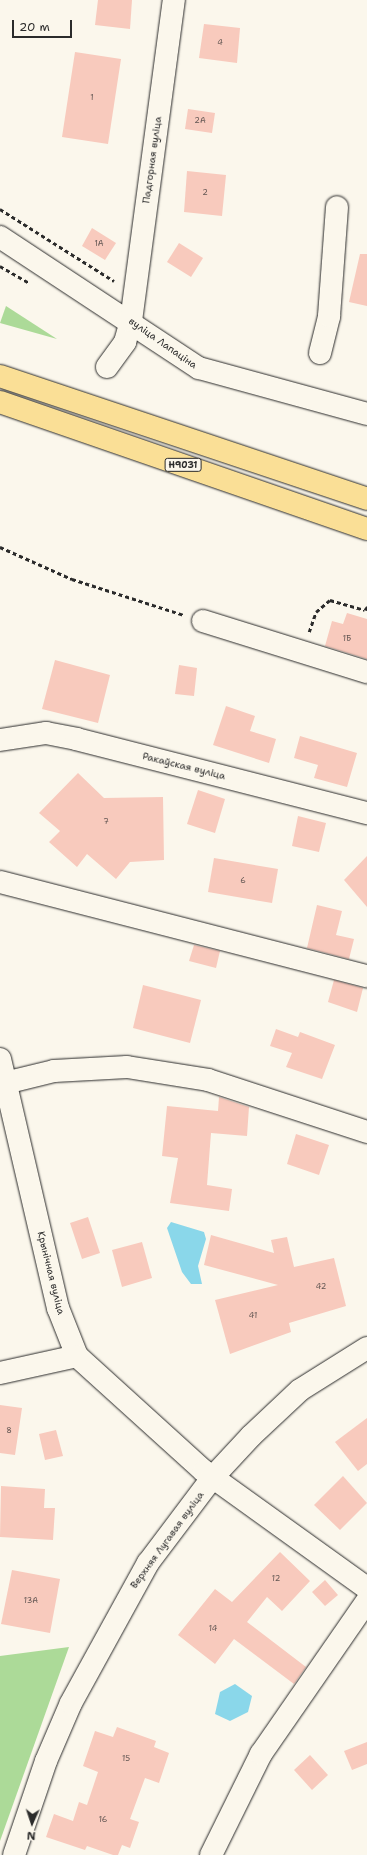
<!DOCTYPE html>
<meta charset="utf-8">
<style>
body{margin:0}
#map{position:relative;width:367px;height:1855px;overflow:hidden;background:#fbf7ec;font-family:"Shantell Sans",sans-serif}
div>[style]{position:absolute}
.green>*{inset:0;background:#acda98}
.water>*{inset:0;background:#8ad7ea}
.building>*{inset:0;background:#f8cabd}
.path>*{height:2.5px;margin-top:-1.25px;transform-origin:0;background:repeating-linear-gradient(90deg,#2b2b2b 0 4px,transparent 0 7px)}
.roads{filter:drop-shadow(0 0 1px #2b2b2b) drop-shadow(0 0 1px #2b2b2b)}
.minor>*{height:22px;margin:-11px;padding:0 11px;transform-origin:11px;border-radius:11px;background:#fbf7ec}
.major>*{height:22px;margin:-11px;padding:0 11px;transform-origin:11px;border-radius:11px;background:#fadf96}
span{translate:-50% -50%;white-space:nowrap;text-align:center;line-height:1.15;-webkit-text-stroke:3px #fbf7ec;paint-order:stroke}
.number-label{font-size:8px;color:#5e5350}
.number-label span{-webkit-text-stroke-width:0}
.shield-label span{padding:1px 3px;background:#fbf7ec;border:1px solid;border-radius:3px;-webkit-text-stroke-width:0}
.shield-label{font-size:9px;color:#2b2b2b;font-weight:700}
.street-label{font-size:10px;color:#2b2b2b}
.north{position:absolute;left:12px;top:1803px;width:40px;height:40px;-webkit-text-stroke:3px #fbf7ec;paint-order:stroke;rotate:183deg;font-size:11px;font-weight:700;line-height:16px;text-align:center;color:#2b2b2b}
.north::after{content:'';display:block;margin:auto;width:14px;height:18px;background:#2b2b2b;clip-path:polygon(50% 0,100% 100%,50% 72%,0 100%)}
.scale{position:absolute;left:12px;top:20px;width:60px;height:18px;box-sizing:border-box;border:2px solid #2b2b2b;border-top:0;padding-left:5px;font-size:12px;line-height:14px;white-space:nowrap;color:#2b2b2b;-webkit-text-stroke:3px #fbf7ec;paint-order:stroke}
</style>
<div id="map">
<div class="green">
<div style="clip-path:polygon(6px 306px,57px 339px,0 323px)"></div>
<div style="clip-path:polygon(69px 1647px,0 1841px,0 1656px)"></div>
</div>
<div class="water">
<div style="clip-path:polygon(171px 1222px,204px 1232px,206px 1239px,198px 1266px,202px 1284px,191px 1284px,182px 1272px,167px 1228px)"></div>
<div style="clip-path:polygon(235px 1684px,252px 1696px,248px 1712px,230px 1721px,215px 1714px,220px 1692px)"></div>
</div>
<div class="building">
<div style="clip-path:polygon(98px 0,132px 0,130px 29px,95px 25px)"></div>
<div style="clip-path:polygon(204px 24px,240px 28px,237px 63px,199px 58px)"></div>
<div style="clip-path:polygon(75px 52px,121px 59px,108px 144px,62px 137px)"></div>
<div style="clip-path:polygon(188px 109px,215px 113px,212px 133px,185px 129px)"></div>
<div style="clip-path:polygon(187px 171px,226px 175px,222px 216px,184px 212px)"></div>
<div style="clip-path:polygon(92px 228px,116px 243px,105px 260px,82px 246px)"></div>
<div style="clip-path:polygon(179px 243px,203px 258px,191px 277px,167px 262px)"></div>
<div style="clip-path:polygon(360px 254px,367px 254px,367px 306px,349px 302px)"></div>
<div style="clip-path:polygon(347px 613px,367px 619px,367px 659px,325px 646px,332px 621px,343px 624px)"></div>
<div style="clip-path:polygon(55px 660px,110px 675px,98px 723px,42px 709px)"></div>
<div style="clip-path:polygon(179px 665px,197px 668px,194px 696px,175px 694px)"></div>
<div style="clip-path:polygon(226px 706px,255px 716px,250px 731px,276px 739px,269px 763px,213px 745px)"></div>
<div style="clip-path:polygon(300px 736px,357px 753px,347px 787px,314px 778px,318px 765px,294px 758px)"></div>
<div style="clip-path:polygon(78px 773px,104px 798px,163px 797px,164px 860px,130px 862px,116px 879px,87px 854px,77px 867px,49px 842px,60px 831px,39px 813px)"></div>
<div style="clip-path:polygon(198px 790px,225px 799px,215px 833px,187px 824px)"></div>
<div style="clip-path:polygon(298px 816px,326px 823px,319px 852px,292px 846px)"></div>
<div style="clip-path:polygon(367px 856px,367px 907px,344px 880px)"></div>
<div style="clip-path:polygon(214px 858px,278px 869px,272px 903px,208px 892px)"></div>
<div style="clip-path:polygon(317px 905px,342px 911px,336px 935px,354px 939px,349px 959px,307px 948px)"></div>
<div style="clip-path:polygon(194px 945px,220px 951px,216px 968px,189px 961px)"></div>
<div style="clip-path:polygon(334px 980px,363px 988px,357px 1012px,328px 1002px)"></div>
<div style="clip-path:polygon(143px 985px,201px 1000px,190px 1043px,133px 1028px)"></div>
<div style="clip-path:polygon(276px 1029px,298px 1037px,300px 1032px,335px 1045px,322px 1079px,286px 1067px,292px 1053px,270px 1046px)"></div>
<div style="clip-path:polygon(219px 1097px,249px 1107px,247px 1136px,211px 1133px,207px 1185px,232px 1189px,229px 1211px,170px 1203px,178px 1158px,162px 1156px,167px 1106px,218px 1111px)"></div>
<div style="clip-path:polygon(296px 1134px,329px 1145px,319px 1175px,287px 1164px)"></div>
<div style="clip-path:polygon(88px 1217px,100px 1253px,82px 1259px,70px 1223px)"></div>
<div style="clip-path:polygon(211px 1235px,274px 1253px,271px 1240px,287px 1237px,294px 1267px,334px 1258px,346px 1306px,289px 1323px,291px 1332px,230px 1354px,215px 1300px,278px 1285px,204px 1265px)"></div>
<div style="clip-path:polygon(142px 1242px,152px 1278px,122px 1287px,112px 1250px)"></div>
<div style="clip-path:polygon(0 1405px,22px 1408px,15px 1455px,0 1453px)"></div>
<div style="clip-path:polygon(367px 1418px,367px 1464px,358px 1471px,335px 1442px)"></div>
<div style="clip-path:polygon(56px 1430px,63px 1456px,45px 1460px,39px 1434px)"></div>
<div style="clip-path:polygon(343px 1476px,367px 1503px,340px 1530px,314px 1505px)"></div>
<div style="clip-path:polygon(1px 1486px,45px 1489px,44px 1508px,55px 1508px,53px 1540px,0 1537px)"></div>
<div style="clip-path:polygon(280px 1552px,310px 1581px,282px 1611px,267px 1597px,247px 1622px,306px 1667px,294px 1684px,234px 1639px,215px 1664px,178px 1635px,215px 1589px,232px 1602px)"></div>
<div style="clip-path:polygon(12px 1570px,60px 1579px,50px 1633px,1px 1624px)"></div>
<div style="clip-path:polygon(325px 1580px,338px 1595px,325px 1606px,312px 1592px)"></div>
<div style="clip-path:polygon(117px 1727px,156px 1741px,154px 1747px,169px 1753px,159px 1783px,145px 1778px,130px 1819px,139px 1822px,130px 1848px,122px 1845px,118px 1855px,113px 1855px,87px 1846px,85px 1850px,46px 1837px,54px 1814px,73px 1821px,79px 1802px,87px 1805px,98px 1772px,83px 1766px,95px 1731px,113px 1737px)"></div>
<div style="clip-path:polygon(367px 1742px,367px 1764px,352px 1770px,344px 1751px)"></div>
<div style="clip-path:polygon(310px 1755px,328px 1775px,312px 1790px,294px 1770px)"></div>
</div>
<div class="path">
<div style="left:0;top:209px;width:135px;rotate:32.3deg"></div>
<div style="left:0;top:266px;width:34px;rotate:30deg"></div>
<div style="left:0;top:547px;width:79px;rotate:24deg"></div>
<div style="left:72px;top:579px;width:118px;rotate:17.8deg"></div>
<div style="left:309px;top:632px;width:21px;rotate:-71deg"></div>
<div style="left:316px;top:612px;width:18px;rotate:-41deg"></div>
<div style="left:330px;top:600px;width:36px;rotate:16deg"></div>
<div style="left:365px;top:610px;width:4px;rotate:-56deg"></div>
</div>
<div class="roads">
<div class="minor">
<div style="left:0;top:237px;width:238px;rotate:33.4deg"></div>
<div style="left:199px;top:368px;width:174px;rotate:15.3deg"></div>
<div style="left:320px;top:353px;width:38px;rotate:-76deg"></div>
<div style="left:329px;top:316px;width:109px;rotate:-85.8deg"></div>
<div style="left:107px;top:367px;width:31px;rotate:-54deg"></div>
<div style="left:125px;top:342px;width:22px;rotate:-74deg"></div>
<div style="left:131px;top:321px;width:324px;rotate:-82.4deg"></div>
<div style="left:203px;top:621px;width:172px;rotate:17.3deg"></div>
<div style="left:0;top:740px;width:47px;rotate:-8.7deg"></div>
<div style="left:46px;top:733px;width:31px;rotate:11deg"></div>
<div style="left:76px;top:739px;width:300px;rotate:14.3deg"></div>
<div style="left:0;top:882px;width:379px;rotate:14.4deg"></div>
<div style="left:0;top:1059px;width:256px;rotate:76.9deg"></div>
<div style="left:58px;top:1308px;width:52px;rotate:68.4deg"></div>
<div style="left:77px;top:1356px;width:171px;rotate:42.2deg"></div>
<div style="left:204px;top:1471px;width:201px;rotate:35.7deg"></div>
<div style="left:5px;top:1083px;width:50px;rotate:-13.8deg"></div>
<div style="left:54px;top:1071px;width:73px;rotate:-3.1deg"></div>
<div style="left:127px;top:1067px;width:82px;rotate:9.1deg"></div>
<div style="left:208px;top:1080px;width:167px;rotate:18.1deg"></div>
<div style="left:0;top:1373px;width:79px;rotate:-12.4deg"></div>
<div style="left:14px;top:1855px;width:99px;rotate:-71.2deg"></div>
<div style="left:46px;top:1761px;width:63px;rotate:-66.7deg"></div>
<div style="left:71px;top:1703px;width:160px;rotate:-61.2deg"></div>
<div style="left:148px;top:1563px;width:106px;rotate:-53deg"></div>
<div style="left:212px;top:1478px;width:57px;rotate:-47.1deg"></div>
<div style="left:251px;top:1436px;width:67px;rotate:-43.2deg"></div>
<div style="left:300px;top:1390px;width:79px;rotate:-32.1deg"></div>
<div style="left:211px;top:1855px;width:113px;rotate:-63.7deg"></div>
<div style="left:261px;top:1754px;width:186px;rotate:-55.3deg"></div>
</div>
<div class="major">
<div style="left:0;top:376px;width:387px;rotate:18.5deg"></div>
<div style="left:0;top:402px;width:388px;rotate:19.1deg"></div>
</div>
</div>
<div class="number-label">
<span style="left:220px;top:43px">4</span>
<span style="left:92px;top:98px">1</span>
<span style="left:200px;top:121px">2А</span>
<span style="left:205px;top:193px">2</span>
<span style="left:99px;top:244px">1А</span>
<span style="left:347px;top:639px">1Б</span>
<span style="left:106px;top:822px">7</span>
<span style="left:243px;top:881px">6</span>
<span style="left:321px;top:1287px">42</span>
<span style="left:253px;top:1316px">41</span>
<span style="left:9px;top:1431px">8</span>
<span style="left:276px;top:1579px">12</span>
<span style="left:31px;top:1601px">13А</span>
<span style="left:213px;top:1629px">14</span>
<span style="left:126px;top:1759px">15</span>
<span style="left:103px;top:1820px">16</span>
</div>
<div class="shield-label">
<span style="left:183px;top:465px">Н9031</span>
</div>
<div class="street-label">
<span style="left:152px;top:160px;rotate:-82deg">Падгорная вуліца</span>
<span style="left:163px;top:343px;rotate:35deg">вуліца Лапаціна</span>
<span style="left:184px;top:766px;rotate:14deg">Ракаўская вуліца</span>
<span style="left:51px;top:1273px;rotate:76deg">Крынічная вуліца</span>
<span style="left:167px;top:1540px;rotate:-54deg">Верхняя Лугавая вуліца</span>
</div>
<div class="north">N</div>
<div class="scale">20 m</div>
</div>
